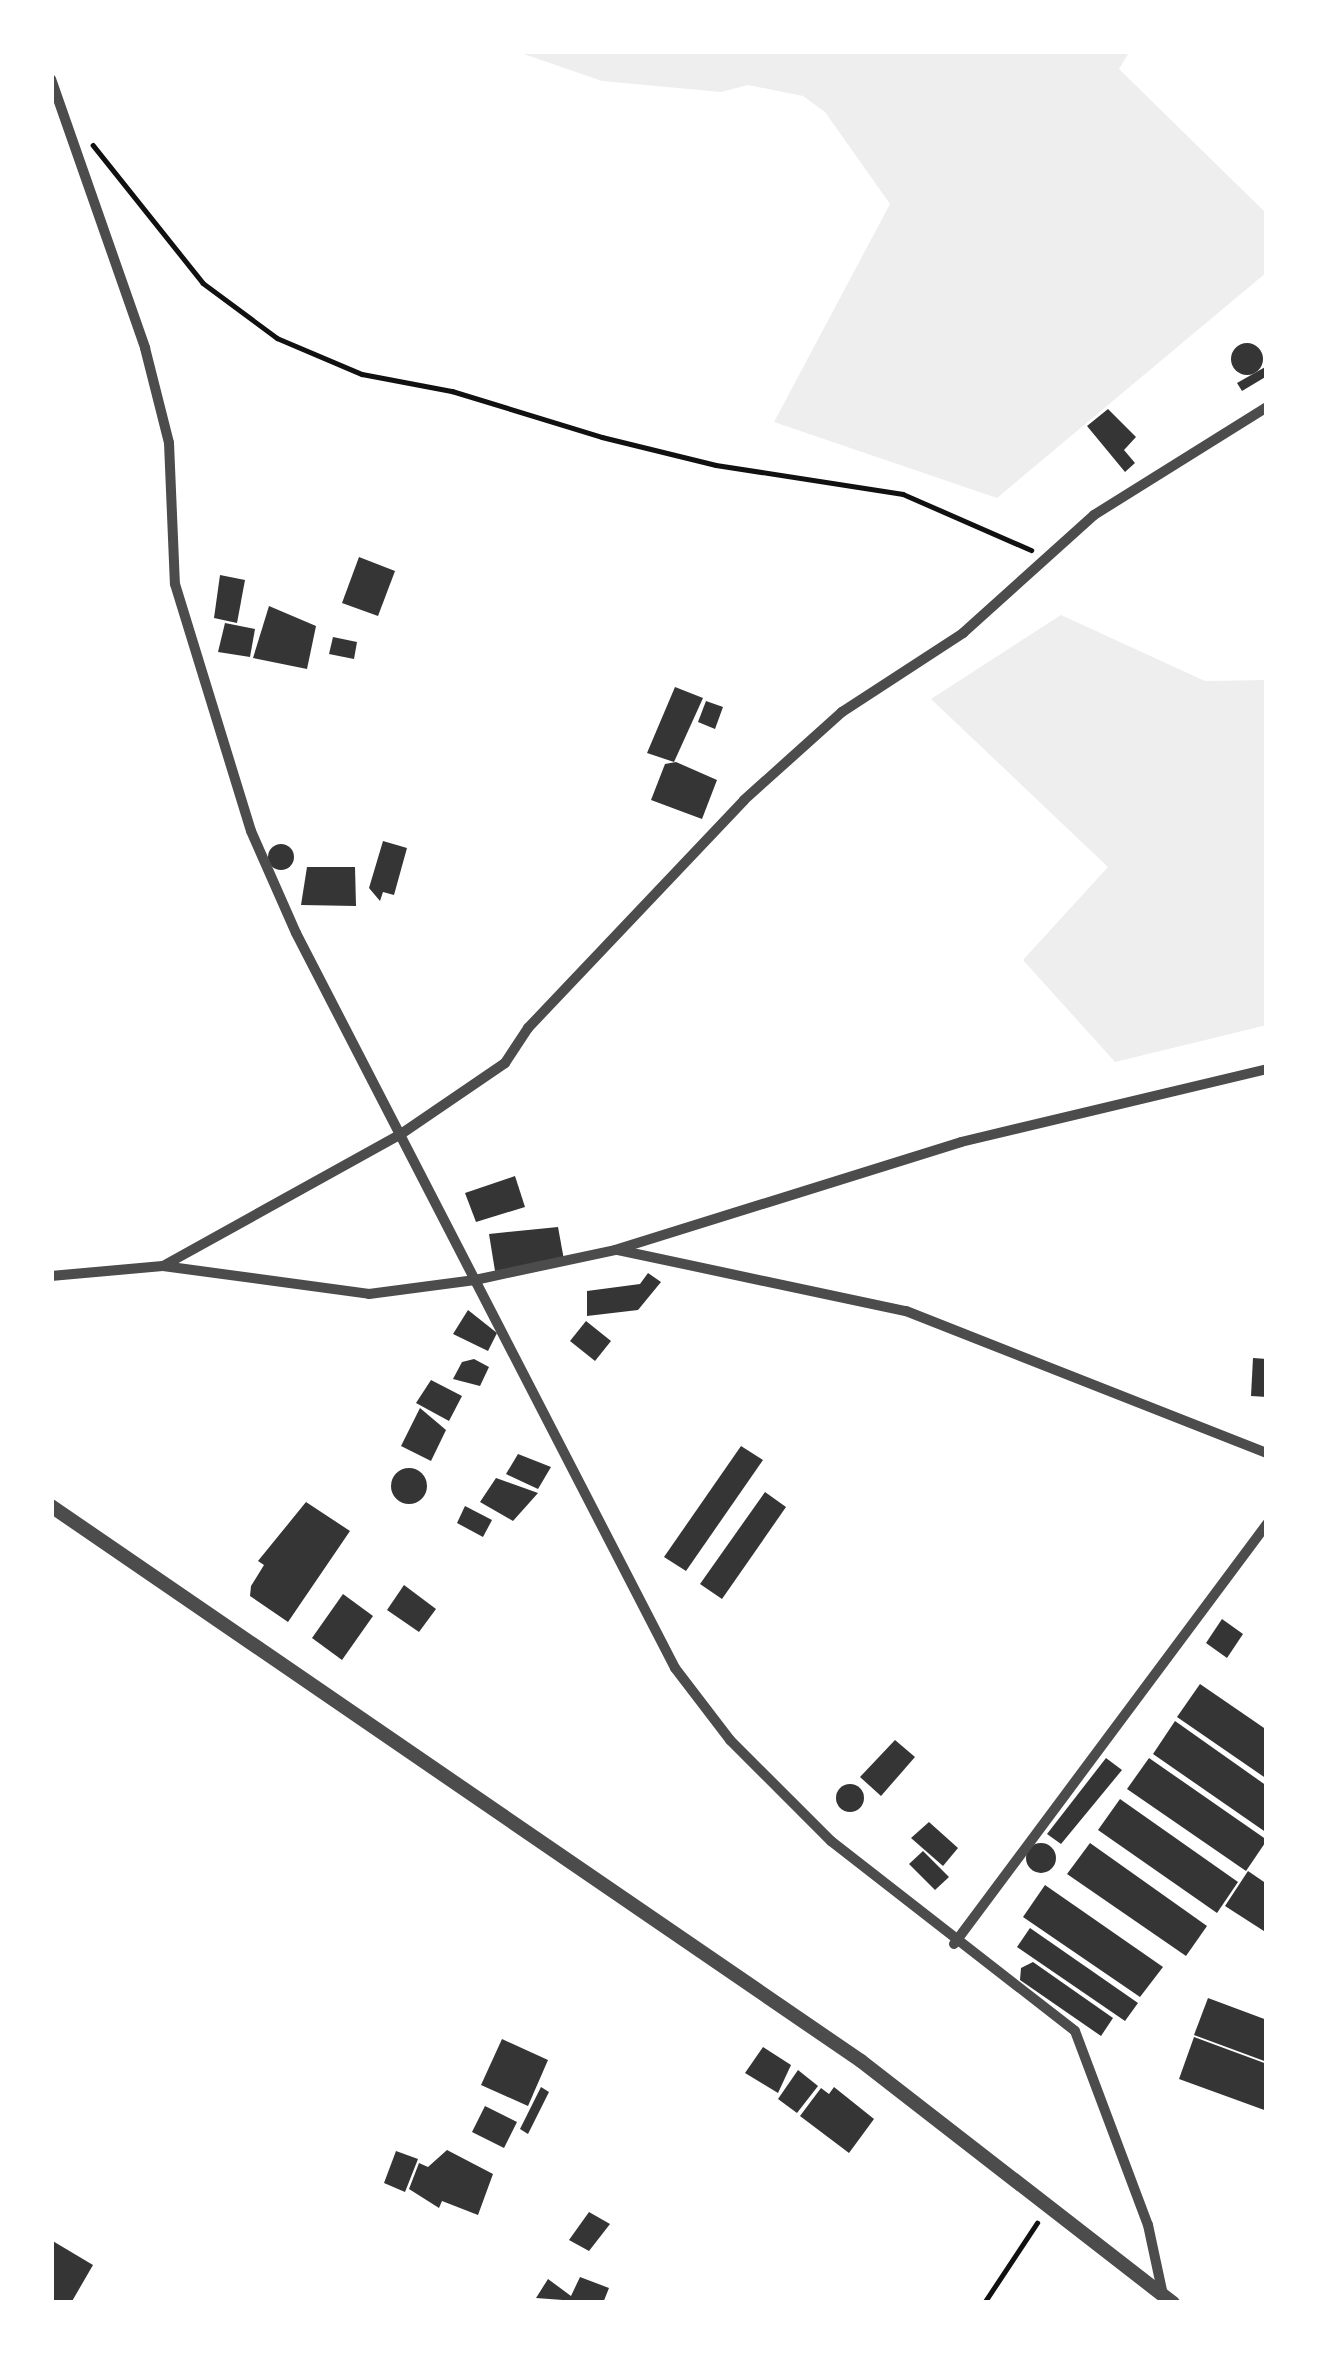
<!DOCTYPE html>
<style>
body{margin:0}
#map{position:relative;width:1318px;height:2354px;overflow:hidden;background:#fff;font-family:Signika,sans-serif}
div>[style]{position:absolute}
.green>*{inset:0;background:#eee}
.building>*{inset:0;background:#353535}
.round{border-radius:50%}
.path>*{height:4.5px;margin:-2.25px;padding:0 2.25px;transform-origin:2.25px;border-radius:2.25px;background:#111}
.minor>*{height:10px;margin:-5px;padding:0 5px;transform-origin:5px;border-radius:5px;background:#4c4c4c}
.tertiary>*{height:14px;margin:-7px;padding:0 7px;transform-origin:7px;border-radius:7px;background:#4c4c4c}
span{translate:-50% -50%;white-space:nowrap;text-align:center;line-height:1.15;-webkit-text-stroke:9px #fff;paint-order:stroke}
.frame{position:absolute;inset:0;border:54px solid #fff;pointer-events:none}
</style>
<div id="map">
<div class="green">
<div style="clip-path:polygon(515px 51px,1130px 51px,1119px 69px,1267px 214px,1267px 272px,997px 498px,774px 422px,890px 204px,825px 112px,803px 96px,748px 85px,721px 92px,602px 81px)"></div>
<div style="clip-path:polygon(1061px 615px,1205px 681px,1267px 680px,1267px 1025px,1115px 1062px,1023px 960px,1108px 867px,931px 699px)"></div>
</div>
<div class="building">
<div class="round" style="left:1231px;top:343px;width:32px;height:32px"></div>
<div style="clip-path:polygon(1267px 366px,1267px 376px,1242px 391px,1237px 383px)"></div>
<div style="clip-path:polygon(1108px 409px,1136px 437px,1124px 450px,1135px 463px,1125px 472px,1087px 426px)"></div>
<div style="clip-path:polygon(359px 557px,395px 571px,378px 616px,342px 603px)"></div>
<div style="clip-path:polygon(220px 575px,245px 580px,237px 623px,214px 618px)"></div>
<div style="clip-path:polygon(269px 606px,316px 626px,307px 669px,253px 658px)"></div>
<div style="clip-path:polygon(225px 623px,255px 629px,250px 657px,218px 652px)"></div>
<div style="clip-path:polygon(333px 637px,357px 642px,354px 659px,329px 654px)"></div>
<div style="clip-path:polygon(675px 687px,703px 698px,674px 762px,647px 753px)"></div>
<div style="clip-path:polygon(706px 701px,723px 707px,715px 729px,698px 722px)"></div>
<div style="clip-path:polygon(676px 762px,717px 780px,702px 819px,651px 800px,665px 764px)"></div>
<div style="clip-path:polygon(383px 841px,407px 848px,394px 895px,383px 892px,380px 901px,369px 888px)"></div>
<div class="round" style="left:268px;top:844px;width:26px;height:26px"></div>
<div style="clip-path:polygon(307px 867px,355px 867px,356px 906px,301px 905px)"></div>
<div style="clip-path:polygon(515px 1176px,525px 1207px,476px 1222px,465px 1193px)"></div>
<div style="clip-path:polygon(558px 1227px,564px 1260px,495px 1271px,489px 1234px)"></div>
<div style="clip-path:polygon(648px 1273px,661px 1282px,638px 1310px,587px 1316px,587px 1291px,640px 1284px)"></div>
<div style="clip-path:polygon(468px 1310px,497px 1333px,488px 1351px,453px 1334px)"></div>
<div style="clip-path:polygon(586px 1321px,611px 1341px,595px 1361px,570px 1341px)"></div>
<div style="clip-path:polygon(1253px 1358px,1267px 1359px,1267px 1397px,1251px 1396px)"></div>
<div style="clip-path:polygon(474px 1359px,489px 1367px,480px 1386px,453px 1379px,462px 1362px)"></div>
<div style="clip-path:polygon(431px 1380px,462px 1396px,449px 1421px,416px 1403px)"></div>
<div style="clip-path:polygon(420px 1408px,446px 1430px,431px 1461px,401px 1446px)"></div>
<div style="clip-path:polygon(741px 1446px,763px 1460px,686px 1571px,664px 1557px)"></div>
<div style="clip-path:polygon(518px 1454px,551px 1467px,538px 1489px,506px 1474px)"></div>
<div class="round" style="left:391px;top:1468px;width:36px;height:36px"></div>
<div style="clip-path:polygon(496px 1478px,538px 1493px,513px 1521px,480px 1502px)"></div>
<div style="clip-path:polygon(765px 1492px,786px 1507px,722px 1599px,700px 1584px)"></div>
<div style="clip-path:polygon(306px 1502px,350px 1531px,288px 1622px,250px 1596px,251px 1586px,264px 1565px,258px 1561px)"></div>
<div style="clip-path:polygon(465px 1506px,492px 1520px,483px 1537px,457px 1523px)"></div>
<div style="clip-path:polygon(404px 1585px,436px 1609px,419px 1632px,387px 1610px)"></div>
<div style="clip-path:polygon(343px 1594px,373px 1616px,342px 1660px,312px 1638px)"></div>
<div style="clip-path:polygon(1222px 1619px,1243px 1634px,1227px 1658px,1206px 1643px)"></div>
<div style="clip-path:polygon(1200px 1684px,1267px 1730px,1267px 1779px,1177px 1717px)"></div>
<div style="clip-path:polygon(1175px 1721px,1267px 1786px,1267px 1833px,1153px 1754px)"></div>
<div style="clip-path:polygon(895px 1740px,915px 1757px,881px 1796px,860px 1777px)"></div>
<div style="clip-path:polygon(1106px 1758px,1122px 1770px,1061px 1844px,1047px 1834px)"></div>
<div style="clip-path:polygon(1149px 1758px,1267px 1840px,1246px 1871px,1127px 1789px)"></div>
<div class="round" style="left:836px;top:1784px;width:28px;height:28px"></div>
<div style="clip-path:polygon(1120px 1799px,1238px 1882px,1217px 1913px,1098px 1830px)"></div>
<div style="clip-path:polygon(929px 1822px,958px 1848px,943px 1866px,911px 1838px)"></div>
<div class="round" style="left:1026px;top:1843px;width:30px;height:30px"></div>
<div style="clip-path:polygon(1090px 1843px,1207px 1926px,1186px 1956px,1067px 1874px)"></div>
<div style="clip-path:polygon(923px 1851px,949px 1877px,935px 1890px,909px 1864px)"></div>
<div style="clip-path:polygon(1248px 1871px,1267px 1884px,1267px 1933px,1225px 1906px)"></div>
<div style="clip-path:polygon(1045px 1885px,1163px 1967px,1140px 1997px,1023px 1917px)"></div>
<div style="clip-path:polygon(1030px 1928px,1138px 2003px,1125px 2021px,1017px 1947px)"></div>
<div style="clip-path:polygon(1033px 1962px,1113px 2018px,1101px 2036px,1020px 1980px,1021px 1968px)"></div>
<div style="clip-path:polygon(1208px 1998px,1267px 2020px,1267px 2062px,1194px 2035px)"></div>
<div style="clip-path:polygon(1194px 2037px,1267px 2064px,1267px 2111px,1179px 2079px)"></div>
<div style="clip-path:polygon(502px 2039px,548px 2060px,528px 2106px,481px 2085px)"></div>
<div style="clip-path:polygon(763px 2047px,791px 2065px,778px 2093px,745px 2073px)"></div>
<div style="clip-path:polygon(798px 2070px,818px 2086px,797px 2113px,778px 2099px)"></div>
<div style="clip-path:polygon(541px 2087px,549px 2092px,528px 2134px,520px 2129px)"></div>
<div style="clip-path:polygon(834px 2087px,874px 2119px,849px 2153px,800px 2116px,821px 2088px,829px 2094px)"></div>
<div style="clip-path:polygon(485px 2106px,517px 2122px,504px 2148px,472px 2132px)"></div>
<div style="clip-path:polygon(447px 2150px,493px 2174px,478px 2215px,442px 2201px,439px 2208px,409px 2189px,419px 2163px,428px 2167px)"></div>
<div style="clip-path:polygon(396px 2151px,418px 2159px,405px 2192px,384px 2183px)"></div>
<div style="clip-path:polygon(589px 2212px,610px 2224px,589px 2251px,569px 2240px)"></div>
<div style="clip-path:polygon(51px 2240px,93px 2265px,71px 2303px,51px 2303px)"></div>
<div style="clip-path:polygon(580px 2277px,609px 2288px,603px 2303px,536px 2298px,548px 2279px,571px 2296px)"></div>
</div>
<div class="path">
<div style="left:93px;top:145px;width:176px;rotate:51.4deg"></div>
<div style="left:203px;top:283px;width:92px;rotate:36.6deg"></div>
<div style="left:277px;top:338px;width:92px;rotate:23deg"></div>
<div style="left:362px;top:374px;width:92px;rotate:10.7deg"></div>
<div style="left:452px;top:391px;width:157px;rotate:17deg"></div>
<div style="left:602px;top:437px;width:117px;rotate:13.8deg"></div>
<div style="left:716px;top:465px;width:189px;rotate:8.8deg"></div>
<div style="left:903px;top:494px;width:140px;rotate:23.6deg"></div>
<div style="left:984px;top:2303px;width:96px;rotate:-56.5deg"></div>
</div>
<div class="minor">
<div style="left:51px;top:79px;width:285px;rotate:70.7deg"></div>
<div style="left:145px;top:348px;width:98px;rotate:75.8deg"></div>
<div style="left:169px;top:443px;width:141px;rotate:87.6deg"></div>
<div style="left:175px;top:584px;width:258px;rotate:72.9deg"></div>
<div style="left:251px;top:831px;width:111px;rotate:66.2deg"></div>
<div style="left:296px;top:933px;width:827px;rotate:62.72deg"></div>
<div style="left:675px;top:1668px;width:91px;rotate:52.6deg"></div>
<div style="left:730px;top:1740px;width:143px;rotate:45deg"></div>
<div style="left:831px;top:1841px;width:309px;rotate:37.9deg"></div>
<div style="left:1075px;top:2031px;width:207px;rotate:69.4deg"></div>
<div style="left:1148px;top:2225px;width:72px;rotate:77.9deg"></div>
<div style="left:618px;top:1250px;width:294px;rotate:12deg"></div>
<div style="left:906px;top:1311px;width:388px;rotate:21.5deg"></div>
<div style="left:163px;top:1266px;width:272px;rotate:-29deg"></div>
<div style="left:401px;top:1134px;width:126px;rotate:-34.3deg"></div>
<div style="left:505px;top:1063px;width:42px;rotate:-56.7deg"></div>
<div style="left:528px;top:1028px;width:314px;rotate:-46.5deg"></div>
<div style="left:744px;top:800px;width:132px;rotate:-41.9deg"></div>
<div style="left:842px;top:712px;width:145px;rotate:-33.1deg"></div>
<div style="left:963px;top:633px;width:176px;rotate:-42deg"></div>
<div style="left:1094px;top:515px;width:204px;rotate:-32deg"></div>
<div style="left:51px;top:1276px;width:112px;rotate:-5.1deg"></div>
<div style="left:163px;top:1266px;width:208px;rotate:7.7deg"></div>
<div style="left:369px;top:1294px;width:107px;rotate:-7.5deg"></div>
<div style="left:475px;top:1280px;width:143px;rotate:-12.1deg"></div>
<div style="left:615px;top:1250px;width:362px;rotate:-17.3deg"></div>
<div style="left:961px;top:1142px;width:315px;rotate:-13.4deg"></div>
<div style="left:954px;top:1944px;width:524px;rotate:-53.31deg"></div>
</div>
<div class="tertiary">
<div style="left:51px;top:1506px;width:982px;rotate:34.42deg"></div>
<div style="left:861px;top:2061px;width:395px;rotate:37.8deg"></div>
</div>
<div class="frame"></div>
</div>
